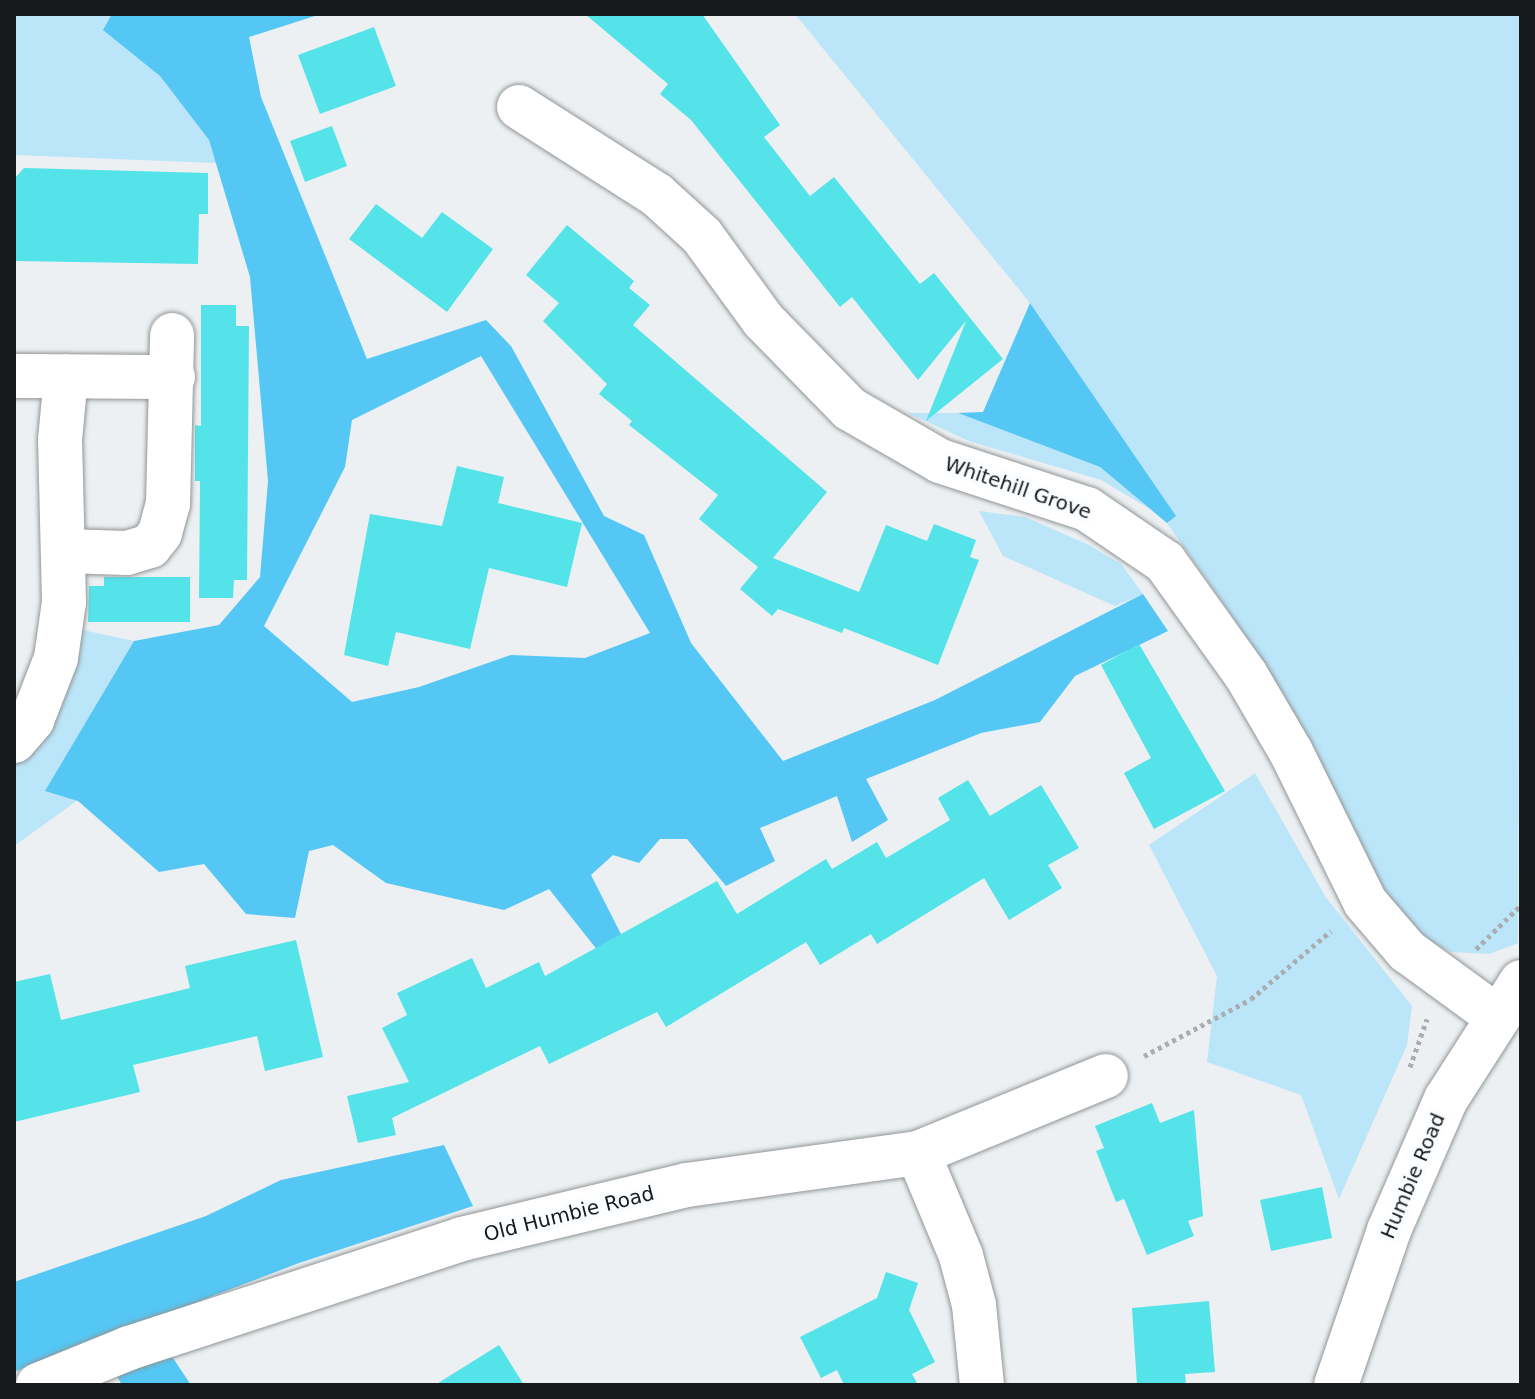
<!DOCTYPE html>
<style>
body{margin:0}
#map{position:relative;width:1535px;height:1399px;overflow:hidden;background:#ecf0f2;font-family:"DejaVu Sans",sans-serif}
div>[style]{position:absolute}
.green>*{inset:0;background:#bbe5f8}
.forest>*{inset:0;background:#54c7f4}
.building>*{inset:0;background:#54e3e9}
.path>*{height:5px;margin-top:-2.5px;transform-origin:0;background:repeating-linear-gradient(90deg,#abaeb0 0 4px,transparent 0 8px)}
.roads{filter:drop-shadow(0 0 2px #929597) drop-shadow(0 0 2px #929597)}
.minor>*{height:44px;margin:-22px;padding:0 22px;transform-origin:22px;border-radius:22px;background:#fff}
.tertiary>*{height:44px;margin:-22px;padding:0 22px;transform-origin:22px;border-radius:22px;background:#fff}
span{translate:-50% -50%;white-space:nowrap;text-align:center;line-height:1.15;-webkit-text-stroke:8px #fafdff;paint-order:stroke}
.street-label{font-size:20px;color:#18191a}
.frame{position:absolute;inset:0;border:16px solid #18191a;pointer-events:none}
</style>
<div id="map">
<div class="green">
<div style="clip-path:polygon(14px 14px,112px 14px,104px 30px,160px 76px,209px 140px,216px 163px,14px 155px)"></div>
<div style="clip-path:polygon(795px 14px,1521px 14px,1518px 943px,1489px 954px,1452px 952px,1426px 941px,1388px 898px,1310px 746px,1232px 616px,1167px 523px,1175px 515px,1030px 303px)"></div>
<div style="clip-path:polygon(908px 413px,958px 413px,1100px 467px,1150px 509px,1101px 480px,969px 441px)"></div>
<div style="clip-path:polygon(979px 511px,1025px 517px,1087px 544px,1121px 564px,1143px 594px,1115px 606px,1003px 556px)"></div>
<div style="clip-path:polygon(78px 629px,134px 641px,46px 790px,78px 800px,14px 846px,14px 766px,46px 720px)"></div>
<div style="clip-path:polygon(1255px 773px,1325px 896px,1412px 1006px,1407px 1045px,1339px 1199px,1301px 1095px,1207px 1062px,1217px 976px,1149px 845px)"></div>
</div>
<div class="forest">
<div style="clip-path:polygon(evenodd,112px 14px,321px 14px,249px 37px,261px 97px,367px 359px,486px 320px,511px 346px,604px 516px,644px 535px,691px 643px,783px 761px,935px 700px,1143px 594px,1168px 631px,1075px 676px,1040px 722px,981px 733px,866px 779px,888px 820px,852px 842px,837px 796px,760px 828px,775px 861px,726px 886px,687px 839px,660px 839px,639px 863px,613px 855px,591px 875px,627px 946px,602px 956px,549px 889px,504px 910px,386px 883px,333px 845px,309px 851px,295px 918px,246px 914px,204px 864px,159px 872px,78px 801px,45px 791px,134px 641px,219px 625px,260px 577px,268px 481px,250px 277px,209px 140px,160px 76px,103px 30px,112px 14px,481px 356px,650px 633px,585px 658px,511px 655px,419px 687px,352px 702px,264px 626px,345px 467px,352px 420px,481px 356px)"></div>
<div style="clip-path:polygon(1030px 303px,1176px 516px,1167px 523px,1100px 467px,958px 413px,983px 412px)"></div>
<div style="clip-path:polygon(444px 1145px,473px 1206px,299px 1263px,14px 1372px,14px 1282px,206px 1216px,281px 1180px)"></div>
<div style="clip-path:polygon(169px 1352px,191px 1385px,122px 1385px,116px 1375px)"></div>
</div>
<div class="building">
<div style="clip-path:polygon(585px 14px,702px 14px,780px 125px,764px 137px,810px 196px,834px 177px,920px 284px,934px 273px,1003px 359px,926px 421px,966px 321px,918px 380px,852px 297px,840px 307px,691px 120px,660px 94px,668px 84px)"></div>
<div style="clip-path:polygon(374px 27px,396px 86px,320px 114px,298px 55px)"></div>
<div style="clip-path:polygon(332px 126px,347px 166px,305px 182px,290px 141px)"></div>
<div style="clip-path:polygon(24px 168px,208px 173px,208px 214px,199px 214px,198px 264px,14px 261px,14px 179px)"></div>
<div style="clip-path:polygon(376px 204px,422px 238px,442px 212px,493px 249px,447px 312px,349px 239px)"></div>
<div style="clip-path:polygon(567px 225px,634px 281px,629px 288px,650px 305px,633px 325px,827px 492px,773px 558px,859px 592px,886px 525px,927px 541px,934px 524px,976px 540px,970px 557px,979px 560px,938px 665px,844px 628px,842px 633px,778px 609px,772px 616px,740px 589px,758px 567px,699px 519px,718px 495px,629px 425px,632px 421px,599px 394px,607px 384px,543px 321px,559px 303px,526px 275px)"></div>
<div style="clip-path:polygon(201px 305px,236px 305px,236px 326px,249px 326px,247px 580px,234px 580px,233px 598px,199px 598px,200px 481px,195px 481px,195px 425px,201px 426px)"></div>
<div style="clip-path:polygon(457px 466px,504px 477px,498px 503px,582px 523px,567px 587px,489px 568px,470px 649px,396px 632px,388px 666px,344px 655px,370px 514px,442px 526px)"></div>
<div style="clip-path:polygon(104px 577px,190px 577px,190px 622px,88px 622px,89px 586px,104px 586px)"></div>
<div style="clip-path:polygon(1139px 644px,1225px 791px,1154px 829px,1124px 773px,1151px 758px,1101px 665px)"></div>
<div style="clip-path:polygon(968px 780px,990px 816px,1041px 785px,1079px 848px,1048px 865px,1062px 888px,1009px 920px,984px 878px,877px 944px,871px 934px,820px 965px,806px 942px,666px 1027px,657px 1012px,549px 1064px,540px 1046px,392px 1118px,396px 1135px,358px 1143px,347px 1096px,409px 1082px,382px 1028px,407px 1015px,397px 993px,472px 958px,486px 988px,539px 962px,545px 976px,717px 881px,737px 914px,826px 859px,832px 869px,877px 842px,886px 858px,950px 820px,938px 798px)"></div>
<div style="clip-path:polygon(296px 940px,323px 1057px,265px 1071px,257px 1036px,133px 1065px,140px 1092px,14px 1122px,14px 982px,50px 974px,61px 1020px,190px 988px,185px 966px)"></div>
<div style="clip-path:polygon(1152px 1103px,1160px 1123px,1194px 1110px,1203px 1216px,1188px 1221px,1194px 1236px,1147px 1255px,1124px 1199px,1116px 1202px,1096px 1151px,1104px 1148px,1095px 1126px)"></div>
<div style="clip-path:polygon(1322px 1187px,1332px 1238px,1271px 1251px,1260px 1200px)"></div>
<div style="clip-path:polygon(886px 1272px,918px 1283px,909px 1310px,935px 1362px,912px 1374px,918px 1385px,844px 1385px,837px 1370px,821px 1378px,800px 1337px,877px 1298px)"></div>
<div style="clip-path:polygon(1209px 1301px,1215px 1372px,1185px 1374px,1186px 1385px,1137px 1385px,1132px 1308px)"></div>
<div style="clip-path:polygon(499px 1345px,524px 1385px,435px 1385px)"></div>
</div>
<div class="path">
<div style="left:1476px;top:949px;width:63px;rotate:-44.4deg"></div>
<div style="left:1144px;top:1056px;width:121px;rotate:-28deg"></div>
<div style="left:1251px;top:999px;width:105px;rotate:-40.4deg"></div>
<div style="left:1410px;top:1067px;width:51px;rotate:-70.5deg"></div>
</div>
<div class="roads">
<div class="minor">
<div style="left:519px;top:107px;width:164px;rotate:32.5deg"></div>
<div style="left:657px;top:195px;width:61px;rotate:42.3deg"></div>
<div style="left:702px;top:236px;width:104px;rotate:54deg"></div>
<div style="left:763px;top:320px;width:124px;rotate:45.7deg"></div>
<div style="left:850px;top:409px;width:104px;rotate:30deg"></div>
<div style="left:940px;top:461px;width:155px;rotate:18.1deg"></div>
<div style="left:1087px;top:509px;width:94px;rotate:34.2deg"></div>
<div style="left:1165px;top:562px;width:139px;rotate:54.4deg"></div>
<div style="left:1246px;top:675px;width:89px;rotate:59.7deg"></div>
<div style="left:1291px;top:752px;width:167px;rotate:63.7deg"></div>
<div style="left:1365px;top:902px;width:65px;rotate:49.4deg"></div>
<div style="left:1407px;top:951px;width:110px;rotate:36.1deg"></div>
<div style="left:14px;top:376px;width:159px;rotate:0.4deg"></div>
<div style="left:64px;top:551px;width:63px;rotate:1.8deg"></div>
<div style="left:127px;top:553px;width:24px;rotate:-17deg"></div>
<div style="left:150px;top:546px;width:16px;rotate:-52deg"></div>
<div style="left:160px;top:533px;width:30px;rotate:-75deg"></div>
<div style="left:168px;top:504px;width:169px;rotate:-88.6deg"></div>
<div style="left:14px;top:741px;width:28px;rotate:-49deg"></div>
<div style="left:32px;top:720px;width:66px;rotate:-68.8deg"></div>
<div style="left:56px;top:658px;width:57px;rotate:-81.9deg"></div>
<div style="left:64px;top:602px;width:162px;rotate:-91.4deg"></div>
<div style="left:60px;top:440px;width:64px;rotate:-84.6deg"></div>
<div style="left:918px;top:1153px;width:112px;rotate:67.3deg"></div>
<div style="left:961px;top:1256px;width:51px;rotate:75.1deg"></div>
<div style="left:974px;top:1305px;width:80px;rotate:84.3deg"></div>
<div style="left:38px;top:1385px;width:98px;rotate:-22.1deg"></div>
<div style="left:129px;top:1348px;width:350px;rotate:-18.1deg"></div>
<div style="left:462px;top:1239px;width:231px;rotate:-13.5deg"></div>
<div style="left:687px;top:1185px;width:233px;rotate:-7.9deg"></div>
<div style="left:918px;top:1153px;width:203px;rotate:-22.3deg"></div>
</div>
<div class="tertiary">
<div style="left:1336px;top:1385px;width:164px;rotate:-71.1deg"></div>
<div style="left:1389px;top:1230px;width:143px;rotate:-66.5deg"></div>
<div style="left:1446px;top:1099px;width:139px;rotate:-57.3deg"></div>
</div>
</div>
<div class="street-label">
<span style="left:1018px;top:488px;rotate:19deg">Whitehill Grove</span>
<span style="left:1413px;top:1176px;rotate:-67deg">Humbie Road</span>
<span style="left:569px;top:1214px;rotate:-14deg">Old Humbie Road</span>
</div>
<div class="frame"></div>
</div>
